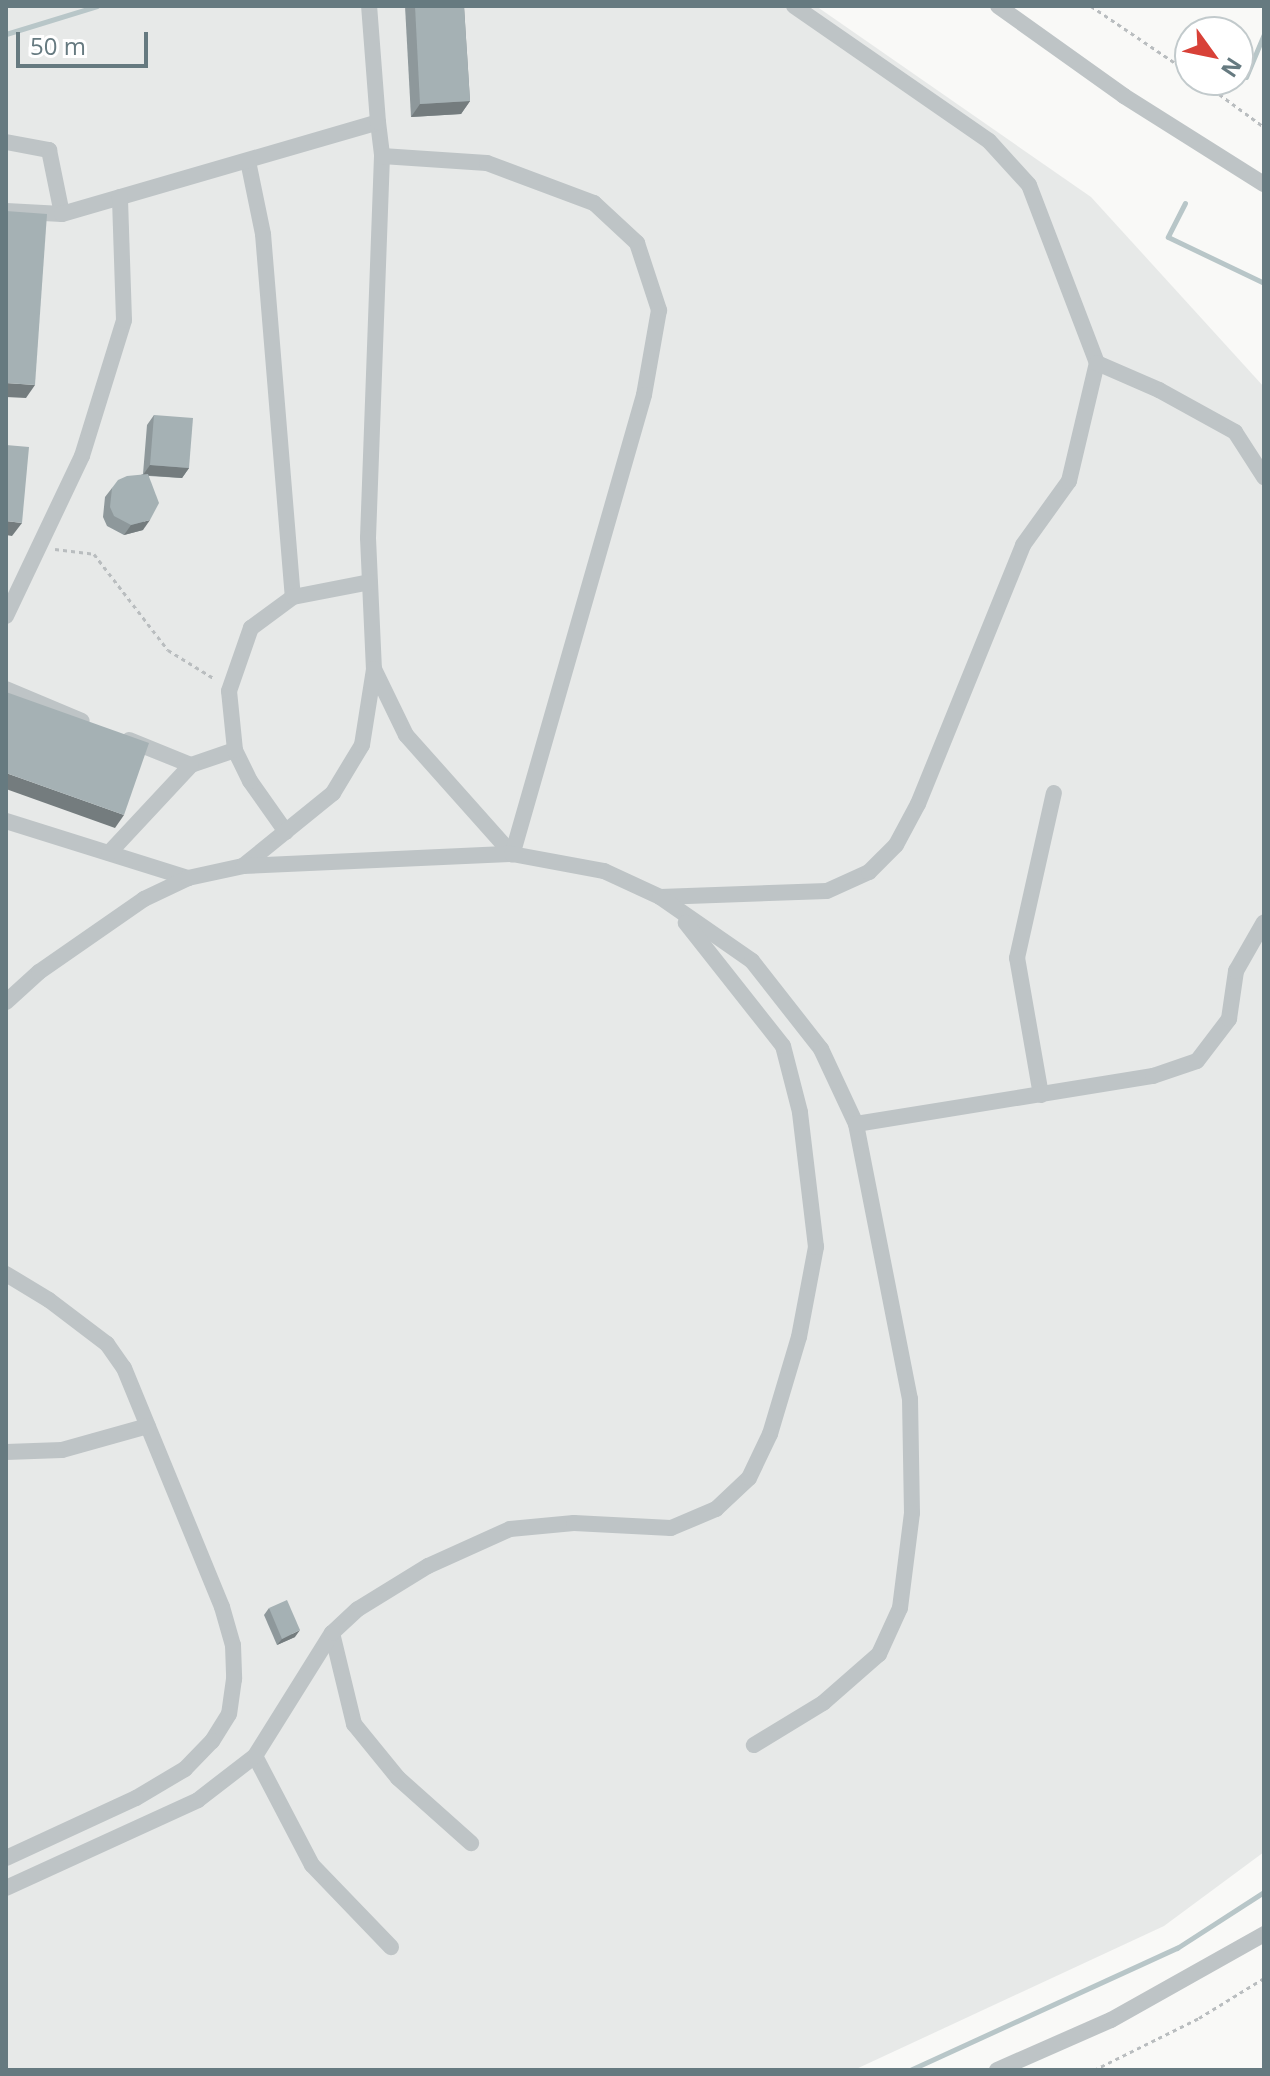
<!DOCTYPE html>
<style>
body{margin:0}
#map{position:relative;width:1270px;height:2076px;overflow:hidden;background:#f9f9f7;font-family:"Open Sans",sans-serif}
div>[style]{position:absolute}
.built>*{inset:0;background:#e7e9e8}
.stream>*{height:5px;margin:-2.5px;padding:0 2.5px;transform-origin:2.5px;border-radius:2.5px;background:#b8c6c8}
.path>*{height:3px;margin-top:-1.5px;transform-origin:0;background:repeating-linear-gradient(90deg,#b9bdbf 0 4px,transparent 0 8px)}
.minor>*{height:16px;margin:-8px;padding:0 8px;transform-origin:8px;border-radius:8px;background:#bec4c6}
.wall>*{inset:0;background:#8e989b}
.shaded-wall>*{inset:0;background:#747c7e}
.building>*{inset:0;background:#a5b1b4}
span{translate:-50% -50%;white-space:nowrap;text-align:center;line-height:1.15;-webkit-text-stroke:8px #fff;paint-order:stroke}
.frame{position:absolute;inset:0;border:8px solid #667a80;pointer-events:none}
.north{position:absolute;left:1174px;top:16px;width:80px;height:80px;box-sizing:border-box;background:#fff;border:2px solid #c2cacc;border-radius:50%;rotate:123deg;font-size:22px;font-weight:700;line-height:32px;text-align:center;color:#667a80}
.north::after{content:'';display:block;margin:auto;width:28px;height:36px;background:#d84138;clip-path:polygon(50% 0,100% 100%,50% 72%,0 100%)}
.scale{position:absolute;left:16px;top:32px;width:132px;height:36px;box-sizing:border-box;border:4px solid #667a80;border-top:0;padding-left:10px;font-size:24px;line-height:28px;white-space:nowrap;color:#667a80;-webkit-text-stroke:6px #fff;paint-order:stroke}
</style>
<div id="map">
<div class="built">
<div style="clip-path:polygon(6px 6px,816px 6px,1091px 197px,1264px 387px,1264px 1852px,1164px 1926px,854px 2070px,6px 2070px)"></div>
</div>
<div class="stream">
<div style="left:6px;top:34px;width:95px;rotate:-17.1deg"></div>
<div style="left:1246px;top:77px;width:47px;rotate:-67.3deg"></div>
<div style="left:1185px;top:203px;width:38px;rotate:117deg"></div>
<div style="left:1168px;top:237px;width:106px;rotate:25.6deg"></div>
<div style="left:910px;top:2070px;width:294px;rotate:-24.6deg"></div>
<div style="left:1177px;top:1948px;width:103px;rotate:-32.8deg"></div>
</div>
<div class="path">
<div style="left:1091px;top:6px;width:120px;rotate:34.1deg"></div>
<div style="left:1200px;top:80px;width:79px;rotate:36.3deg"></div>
<div style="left:55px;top:549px;width:39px;rotate:7deg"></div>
<div style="left:94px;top:554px;width:121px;rotate:52.4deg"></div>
<div style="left:168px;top:650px;width:55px;rotate:31.7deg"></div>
<div style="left:1094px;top:2070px;width:117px;rotate:-26.3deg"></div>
<div style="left:1199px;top:2018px;width:76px;rotate:-31.6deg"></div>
</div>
<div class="minor">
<div style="left:794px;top:6px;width:237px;rotate:34.7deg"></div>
<div style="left:989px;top:141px;width:59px;rotate:47.7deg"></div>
<div style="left:1029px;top:185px;width:191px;rotate:69.1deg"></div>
<div style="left:998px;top:6px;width:155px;rotate:35.5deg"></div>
<div style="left:1124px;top:96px;width:165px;rotate:32.2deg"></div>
<div style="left:378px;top:122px;width:34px;rotate:83deg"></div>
<div style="left:382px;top:156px;width:382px;rotate:92.1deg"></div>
<div style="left:368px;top:538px;width:131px;rotate:87.4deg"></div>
<div style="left:374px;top:669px;width:73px;rotate:64.1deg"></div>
<div style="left:406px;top:735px;width:159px;rotate:48.3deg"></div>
<div style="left:6px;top:142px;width:44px;rotate:10.5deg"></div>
<div style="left:49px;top:150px;width:65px;rotate:78.5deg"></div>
<div style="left:62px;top:214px;width:56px;rotate:-176.9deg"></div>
<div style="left:382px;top:156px;width:105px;rotate:3.8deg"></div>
<div style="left:487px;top:163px;width:114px;rotate:20.5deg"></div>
<div style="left:594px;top:203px;width:59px;rotate:42.9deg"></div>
<div style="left:637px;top:243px;width:71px;rotate:71.8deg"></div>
<div style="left:659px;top:310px;width:86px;rotate:100deg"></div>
<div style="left:644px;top:395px;width:478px;rotate:106deg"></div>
<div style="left:248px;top:161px;width:75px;rotate:78.4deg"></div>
<div style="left:263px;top:234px;width:364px;rotate:85.3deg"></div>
<div style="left:62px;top:214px;width:329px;rotate:-16.2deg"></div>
<div style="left:378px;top:122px;width:116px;rotate:-94.4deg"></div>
<div style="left:6px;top:616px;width:177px;rotate:-64.6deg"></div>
<div style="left:82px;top:456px;width:142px;rotate:-72.8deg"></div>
<div style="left:124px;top:320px;width:123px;rotate:-91.9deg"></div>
<div style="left:6px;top:689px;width:82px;rotate:22.8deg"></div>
<div style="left:129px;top:740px;width:67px;rotate:22deg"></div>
<div style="left:191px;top:765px;width:46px;rotate:-18.8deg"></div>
<div style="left:6px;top:821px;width:191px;rotate:17.4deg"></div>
<div style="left:286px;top:832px;width:62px;rotate:-125.2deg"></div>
<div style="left:250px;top:781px;width:34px;rotate:-116deg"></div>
<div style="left:235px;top:750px;width:59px;rotate:-95.8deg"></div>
<div style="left:229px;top:691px;width:67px;rotate:-70.8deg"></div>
<div style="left:251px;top:628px;width:52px;rotate:-36.4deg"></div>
<div style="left:293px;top:597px;width:78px;rotate:-11deg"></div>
<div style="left:109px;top:853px;width:120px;rotate:-47deg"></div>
<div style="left:243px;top:866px;width:116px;rotate:-39deg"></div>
<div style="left:333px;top:793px;width:56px;rotate:-58.9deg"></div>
<div style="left:362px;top:745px;width:77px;rotate:-81deg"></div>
<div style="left:660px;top:897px;width:167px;rotate:-2.1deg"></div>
<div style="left:827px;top:891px;width:46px;rotate:-24.3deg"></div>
<div style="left:869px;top:872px;width:38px;rotate:-45deg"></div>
<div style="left:896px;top:845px;width:47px;rotate:-61.8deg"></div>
<div style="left:918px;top:804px;width:279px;rotate:-67.9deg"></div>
<div style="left:1023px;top:545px;width:79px;rotate:-54.3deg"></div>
<div style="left:1069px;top:481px;width:121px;rotate:-76.7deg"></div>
<div style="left:1097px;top:363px;width:68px;rotate:23.5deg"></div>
<div style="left:1159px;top:390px;width:87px;rotate:28.9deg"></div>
<div style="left:1235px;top:432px;width:54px;rotate:57.2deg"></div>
<div style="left:6px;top:1002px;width:45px;rotate:-42.3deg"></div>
<div style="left:39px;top:972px;width:128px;rotate:-34.8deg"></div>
<div style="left:144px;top:899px;width:49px;rotate:-25.5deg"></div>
<div style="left:188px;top:878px;width:56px;rotate:-12.3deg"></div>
<div style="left:243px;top:866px;width:269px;rotate:-2.6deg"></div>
<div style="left:512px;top:854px;width:94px;rotate:10.5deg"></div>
<div style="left:604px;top:871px;width:62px;rotate:24.9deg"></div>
<div style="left:660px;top:897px;width:112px;rotate:34.8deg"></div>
<div style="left:752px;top:961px;width:112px;rotate:51.9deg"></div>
<div style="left:821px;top:1049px;width:83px;rotate:65deg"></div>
<div style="left:856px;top:1124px;width:280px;rotate:78.9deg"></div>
<div style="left:910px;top:1399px;width:114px;rotate:89deg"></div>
<div style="left:912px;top:1513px;width:96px;rotate:97.2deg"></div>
<div style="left:900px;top:1608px;width:51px;rotate:114.5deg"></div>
<div style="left:879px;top:1654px;width:74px;rotate:138.8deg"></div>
<div style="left:823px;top:1703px;width:81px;rotate:148.7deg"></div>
<div style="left:1041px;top:1095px;width:139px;rotate:-99.9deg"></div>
<div style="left:1017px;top:958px;width:169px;rotate:-77.4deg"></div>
<div style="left:856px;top:1124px;width:301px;rotate:-9.2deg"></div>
<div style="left:1153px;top:1076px;width:46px;rotate:-18.8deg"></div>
<div style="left:1197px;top:1061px;width:53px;rotate:-52.7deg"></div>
<div style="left:1229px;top:1019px;width:49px;rotate:-81.7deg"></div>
<div style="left:1236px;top:971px;width:56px;rotate:-60.3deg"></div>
<div style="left:6px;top:1274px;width:50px;rotate:31.2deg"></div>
<div style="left:49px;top:1300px;width:73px;rotate:37.2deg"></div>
<div style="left:107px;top:1344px;width:29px;rotate:55deg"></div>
<div style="left:124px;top:1368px;width:258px;rotate:67.7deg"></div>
<div style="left:222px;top:1607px;width:40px;rotate:74deg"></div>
<div style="left:233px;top:1645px;width:34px;rotate:88deg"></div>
<div style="left:234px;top:1679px;width:35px;rotate:98deg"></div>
<div style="left:229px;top:1714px;width:32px;rotate:122deg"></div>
<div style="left:212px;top:1741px;width:39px;rotate:134deg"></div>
<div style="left:185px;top:1769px;width:57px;rotate:149.4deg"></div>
<div style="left:136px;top:1798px;width:143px;rotate:155.2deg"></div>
<div style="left:6px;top:1452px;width:56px;rotate:-2deg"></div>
<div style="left:62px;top:1450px;width:89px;rotate:-15.6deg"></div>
<div style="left:332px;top:1633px;width:94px;rotate:76.4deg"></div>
<div style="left:354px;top:1724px;width:70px;rotate:50.8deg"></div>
<div style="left:398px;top:1778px;width:98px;rotate:41.7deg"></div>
<div style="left:255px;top:1756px;width:123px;rotate:62.4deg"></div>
<div style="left:312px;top:1865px;width:114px;rotate:46.1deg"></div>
<div style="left:6px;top:1888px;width:211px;rotate:-24.6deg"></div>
<div style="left:198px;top:1800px;width:72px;rotate:-37.7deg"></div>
<div style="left:255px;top:1756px;width:145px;rotate:-58deg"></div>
<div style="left:332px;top:1633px;width:35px;rotate:-43deg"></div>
<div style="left:358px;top:1609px;width:82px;rotate:-31.6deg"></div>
<div style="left:428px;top:1566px;width:90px;rotate:-24.3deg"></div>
<div style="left:510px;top:1529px;width:64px;rotate:-5.4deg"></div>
<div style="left:574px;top:1523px;width:97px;rotate:3deg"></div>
<div style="left:671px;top:1528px;width:49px;rotate:-22.9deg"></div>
<div style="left:716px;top:1509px;width:45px;rotate:-43.2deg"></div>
<div style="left:749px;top:1478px;width:49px;rotate:-64.5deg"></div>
<div style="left:770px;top:1434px;width:101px;rotate:-73.4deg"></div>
<div style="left:799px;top:1337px;width:92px;rotate:-79.3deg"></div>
<div style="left:816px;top:1247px;width:136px;rotate:-96.8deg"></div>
<div style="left:800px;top:1112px;width:68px;rotate:-104.4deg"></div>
<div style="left:783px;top:1046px;width:157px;rotate:-128.3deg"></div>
<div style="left:997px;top:2070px;width:124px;rotate:-23.7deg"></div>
<div style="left:1111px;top:2020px;width:176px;rotate:-29.3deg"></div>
</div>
<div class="wall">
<div style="clip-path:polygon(405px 6px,464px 6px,470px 101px,461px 114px,411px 117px)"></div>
<div style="clip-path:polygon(154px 415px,189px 468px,182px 478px,149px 476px,143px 530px,124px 535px,107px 526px,103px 517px,105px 497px,112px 488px,143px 474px,147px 425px)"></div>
<div style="clip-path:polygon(269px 1608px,295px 1637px,277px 1645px,264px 1615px)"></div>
</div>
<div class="shaded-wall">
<div style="clip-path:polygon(470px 101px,461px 114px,411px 117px,420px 104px)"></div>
<div style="clip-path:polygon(6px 383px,35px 385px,26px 398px,6px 397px)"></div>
<div style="clip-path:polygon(150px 465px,189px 468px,182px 478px,143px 475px)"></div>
<div style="clip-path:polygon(150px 520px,143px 530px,124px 535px,131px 525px)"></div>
<div style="clip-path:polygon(6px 521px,22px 523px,12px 536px,6px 535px)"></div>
<div style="clip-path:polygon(6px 773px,124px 815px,115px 828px,6px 789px)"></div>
<div style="clip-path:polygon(300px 1630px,295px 1637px,277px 1645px,282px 1639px)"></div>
</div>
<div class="building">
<div style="clip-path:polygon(415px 6px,464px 6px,470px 101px,420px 104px)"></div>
<div style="clip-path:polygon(6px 211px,47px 214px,35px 385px,6px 383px)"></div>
<div style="clip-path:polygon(154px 415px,193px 418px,189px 468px,150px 465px)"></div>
<div style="clip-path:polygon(6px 445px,29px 447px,22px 523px,6px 521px)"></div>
<div style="clip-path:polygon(148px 474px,159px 503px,150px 520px,131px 525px,114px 516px,110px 507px,112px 488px,118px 480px,127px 476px)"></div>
<div style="clip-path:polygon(6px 692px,149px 743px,124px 815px,6px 773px)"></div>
<div style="clip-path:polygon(287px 1600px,300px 1630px,282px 1639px,269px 1608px)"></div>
</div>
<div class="frame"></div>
<div class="north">N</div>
<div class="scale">50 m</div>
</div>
